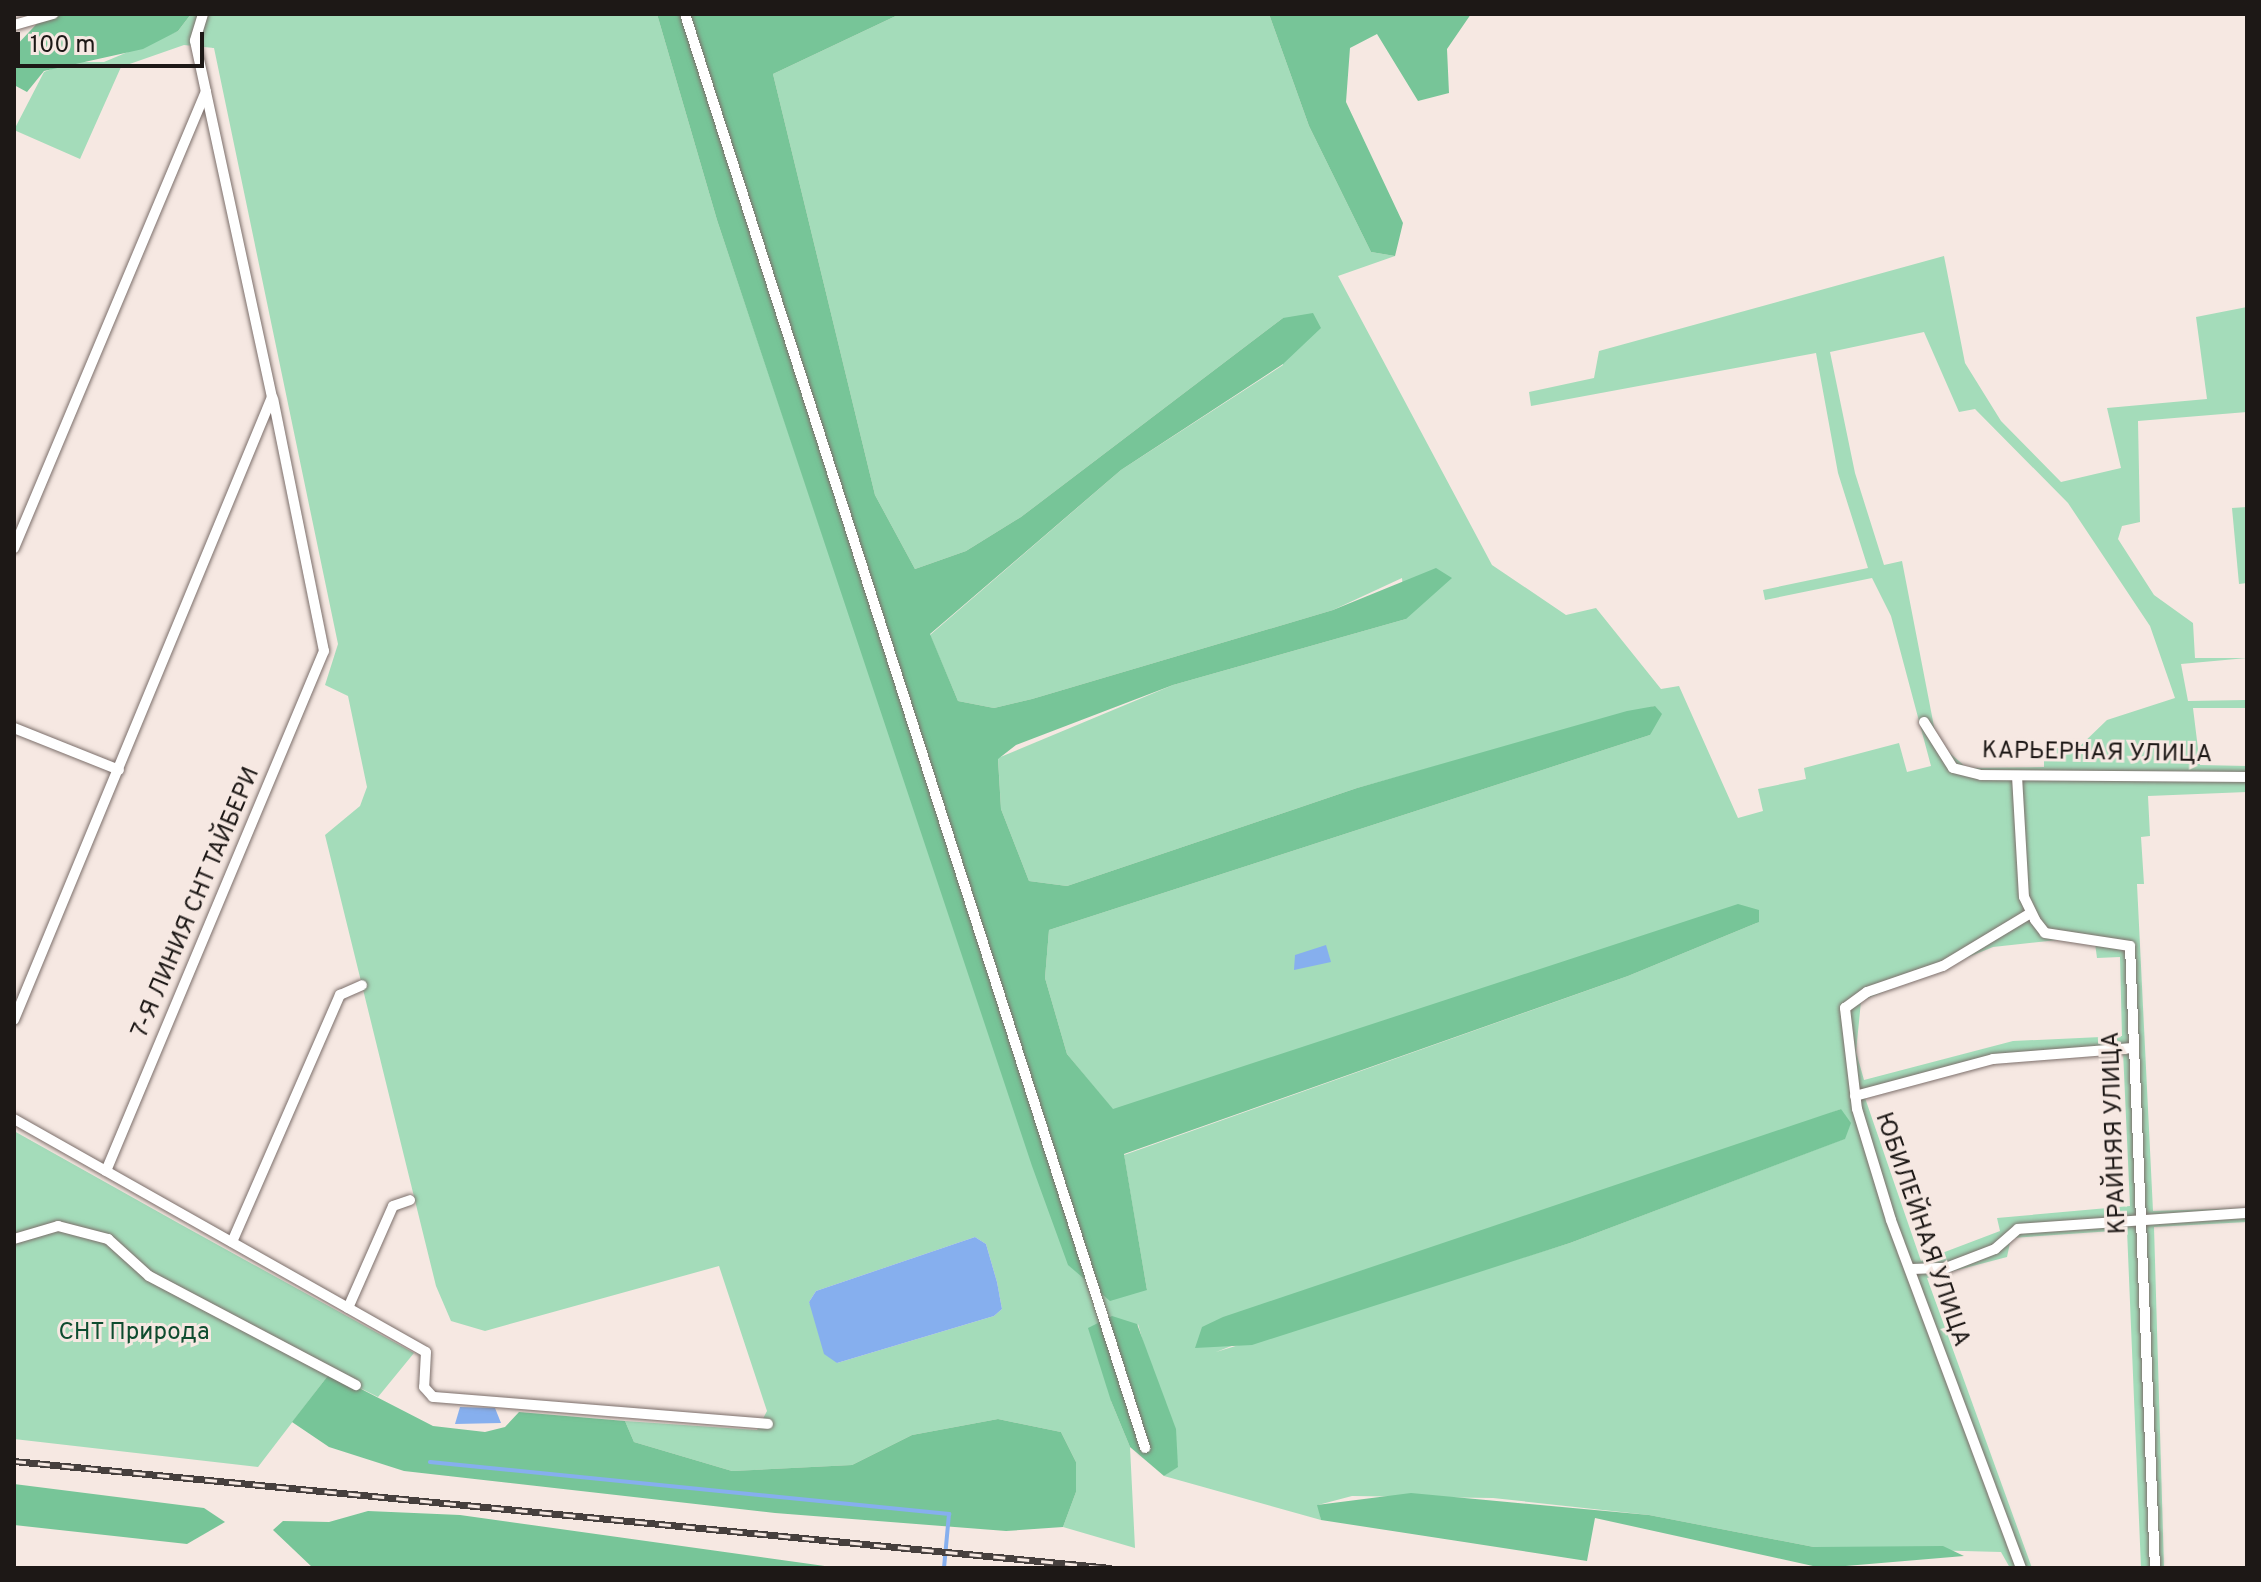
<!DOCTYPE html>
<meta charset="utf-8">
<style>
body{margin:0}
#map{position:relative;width:2261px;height:1582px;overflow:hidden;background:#f6e8e2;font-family:Overpass,sans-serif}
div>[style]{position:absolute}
.green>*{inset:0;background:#a4dcba}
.forest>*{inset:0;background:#77c598}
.water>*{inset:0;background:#86afee}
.stream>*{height:4px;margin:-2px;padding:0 2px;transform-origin:2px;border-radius:2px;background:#86afee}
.roads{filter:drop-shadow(0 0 2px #7c6f6b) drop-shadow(0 0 2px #7c6f6b)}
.minor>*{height:10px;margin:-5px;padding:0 5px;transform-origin:5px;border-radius:5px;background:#fff}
.rail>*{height:7px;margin-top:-3.5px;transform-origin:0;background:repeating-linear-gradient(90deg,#f6e8e2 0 12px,#463f3d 0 24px);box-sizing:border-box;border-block:2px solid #463f3d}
span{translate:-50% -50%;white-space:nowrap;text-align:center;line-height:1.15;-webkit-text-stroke:6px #f6e8e2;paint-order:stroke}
.street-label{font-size:24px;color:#1d1816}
.park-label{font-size:24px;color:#0e4c2f}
.frame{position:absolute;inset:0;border:16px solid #1d1816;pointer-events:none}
.scale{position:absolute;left:16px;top:32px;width:188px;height:36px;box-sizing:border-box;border:4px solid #1d1816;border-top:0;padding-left:10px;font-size:24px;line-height:28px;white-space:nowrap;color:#1d1816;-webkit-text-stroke:6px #f6e8e2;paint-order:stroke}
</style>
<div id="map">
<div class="green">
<div style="clip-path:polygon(evenodd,191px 14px,657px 14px,717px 220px,975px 990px,1147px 1290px,1124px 1155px,1628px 976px,1759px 922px,1386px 1023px,1113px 1110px,1067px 1054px,1045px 978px,1049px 930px,1650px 735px,1655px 706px,1357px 788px,1067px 886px,1029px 881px,1001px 809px,998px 758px,1173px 685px,1406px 619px,1402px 578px,1333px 610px,1032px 699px,994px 708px,958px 701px,930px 635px,1121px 470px,1283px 365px,1283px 318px,1021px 517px,966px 551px,915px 569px,875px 495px,773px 74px,900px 14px,1269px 14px,1309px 126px,1371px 252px,1395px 256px,1338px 276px,1492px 565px,1566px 615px,1596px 608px,1661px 689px,1679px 686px,1738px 818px,1763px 811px,1758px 789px,1806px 779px,1804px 768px,1899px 743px,1907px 772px,1931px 766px,1891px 616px,1872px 578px,1765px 600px,1763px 590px,1868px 568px,1838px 473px,1816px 353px,1531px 406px,1529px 392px,1594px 378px,1599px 351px,1944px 256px,1965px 363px,2001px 421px,2061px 482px,2121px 468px,2107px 408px,2207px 399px,2196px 317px,2247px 307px,2247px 412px,2138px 421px,2140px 522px,2122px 526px,2118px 539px,2154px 595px,2193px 623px,2195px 658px,2247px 658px,2181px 664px,2188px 701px,2247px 700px,2247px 708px,2193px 708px,2200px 765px,2247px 766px,2247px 792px,2148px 796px,2150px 836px,2141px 837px,2144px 884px,2137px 884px,2153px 1211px,2247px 1208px,2247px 1222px,2154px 1227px,2164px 1568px,2141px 1568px,2127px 1230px,2011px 1238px,2007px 1257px,1927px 1278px,2032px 1568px,2010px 1568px,2001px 1552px,1814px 1547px,1649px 1515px,1493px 1498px,1352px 1496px,1318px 1505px,1321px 1520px,1164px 1476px,1178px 1466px,1138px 1324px,1111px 1401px,1130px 1447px,1135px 1548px,1063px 1527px,1076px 1492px,1076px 1462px,1061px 1432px,998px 1419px,912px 1435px,852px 1465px,732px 1471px,634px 1442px,625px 1421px,757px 1430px,767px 1411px,719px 1266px,485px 1331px,451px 1321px,436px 1286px,325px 835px,360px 806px,367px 787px,348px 696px,325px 685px,338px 644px,214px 48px,184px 45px,121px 67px,80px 159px,14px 130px,44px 72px,69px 62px,104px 62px,178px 31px,191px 14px,1924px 332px,1959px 412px,1975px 409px,2068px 503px,2150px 626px,2175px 698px,2107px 720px,2079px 747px,2044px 749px,2044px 767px,1967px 768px,1937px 742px,1902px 561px,1884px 565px,1855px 473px,1830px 352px,1924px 332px,191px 14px,2094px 936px,2097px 958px,2120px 957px,2122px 1036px,2013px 1041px,1864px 1080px,1856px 1052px,1861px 1001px,1993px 947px,2094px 936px,191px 14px,2123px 1051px,2130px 1206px,1997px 1218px,2000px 1231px,1921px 1261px,1864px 1095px,2016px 1055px,2123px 1051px,191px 14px,1841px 1109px,1844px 1139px,1570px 1243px,1216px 1352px,1841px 1109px,191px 14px,975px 1237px,986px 1244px,997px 1282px,1002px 1309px,994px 1316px,837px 1363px,809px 1302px,816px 1291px,975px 1237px)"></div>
<div style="clip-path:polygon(2247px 507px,2247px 583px,2239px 584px,2232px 508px)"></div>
<div style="clip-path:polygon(14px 1131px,180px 1224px,414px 1353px,378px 1397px,330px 1373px,258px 1467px,14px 1439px)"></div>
</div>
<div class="forest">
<div style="clip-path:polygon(46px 14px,191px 14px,178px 31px,143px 49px,44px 71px,27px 92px,14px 85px,14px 48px)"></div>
<div style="clip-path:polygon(657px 14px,900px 14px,773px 74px,875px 495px,915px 569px,966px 551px,1021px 517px,1283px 318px,1313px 313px,1321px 328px,1283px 364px,1121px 470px,930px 634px,958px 701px,994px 708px,1032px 699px,1333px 610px,1436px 568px,1452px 578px,1406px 619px,1173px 685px,1016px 745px,998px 759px,1001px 809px,1029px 881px,1067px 886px,1357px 788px,1627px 711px,1655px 706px,1662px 714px,1650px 735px,1049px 930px,1045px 978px,1067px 1054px,1113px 1109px,1738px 904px,1759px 910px,1759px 922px,1628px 976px,1124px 1154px,1147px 1290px,1110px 1301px,1068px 1265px,1032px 1166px,717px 220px)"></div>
<div style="clip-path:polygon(1269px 14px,1471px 14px,1447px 49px,1449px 93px,1418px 101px,1377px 34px,1350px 48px,1346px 102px,1403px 223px,1395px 256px,1371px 252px,1309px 126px)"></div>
<div style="clip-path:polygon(1841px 1109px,1851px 1123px,1845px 1139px,1570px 1243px,1252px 1345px,1195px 1348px,1202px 1327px,1223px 1317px)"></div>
<div style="clip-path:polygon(1112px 1316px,1137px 1324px,1176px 1429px,1178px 1467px,1164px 1476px,1130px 1447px,1111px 1401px,1088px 1328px)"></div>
<div style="clip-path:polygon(330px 1373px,433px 1426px,485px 1432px,505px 1427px,519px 1412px,625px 1421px,634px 1442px,732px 1471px,852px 1465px,912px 1435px,998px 1419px,1061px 1432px,1076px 1462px,1076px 1492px,1063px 1527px,1006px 1531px,775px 1513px,404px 1471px,329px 1447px,292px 1422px)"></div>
<div style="clip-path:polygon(14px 1484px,204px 1508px,225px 1522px,187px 1544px,14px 1525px)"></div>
<div style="clip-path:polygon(1411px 1493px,1649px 1515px,1814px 1547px,1943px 1546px,1964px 1556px,1822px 1568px,1595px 1518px,1587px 1561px,1321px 1520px,1317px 1505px)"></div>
<div style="clip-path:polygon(368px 1511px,460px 1515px,839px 1568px,313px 1568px,273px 1530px,283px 1521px,329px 1522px)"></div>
</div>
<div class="water">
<div style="clip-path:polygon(1326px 945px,1331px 962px,1294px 970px,1295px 955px)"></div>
<div style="clip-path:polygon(975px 1237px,986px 1244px,997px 1282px,1002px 1309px,994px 1316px,837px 1363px,824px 1354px,809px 1302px,816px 1291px)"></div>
<div style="clip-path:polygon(460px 1407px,495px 1408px,501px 1423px,455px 1424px)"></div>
</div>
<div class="stream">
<div style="left:430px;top:1462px;width:522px;rotate:5.72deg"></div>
<div style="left:949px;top:1514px;width:54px;rotate:95.3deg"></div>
</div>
<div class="roads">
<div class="minor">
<div style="left:203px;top:14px;width:28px;rotate:107deg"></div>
<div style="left:195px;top:41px;width:52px;rotate:77.8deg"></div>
<div style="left:685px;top:14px;width:1506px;rotate:72.21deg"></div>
<div style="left:14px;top:25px;width:41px;rotate:-15.8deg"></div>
<div style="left:14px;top:548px;width:495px;rotate:-67.2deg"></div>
<div style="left:206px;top:92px;width:312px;rotate:77.8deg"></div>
<div style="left:272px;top:397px;width:674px;rotate:112.5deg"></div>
<div style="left:1924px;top:722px;width:54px;rotate:57.8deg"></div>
<div style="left:1953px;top:768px;width:29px;rotate:14deg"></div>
<div style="left:1981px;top:775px;width:266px;rotate:0.4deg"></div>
<div style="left:14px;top:728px;width:113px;rotate:21.8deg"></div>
<div style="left:2017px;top:776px;width:121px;rotate:86.7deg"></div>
<div style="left:2024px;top:897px;width:25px;rotate:64deg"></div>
<div style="left:2035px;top:920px;width:16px;rotate:52deg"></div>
<div style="left:2045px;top:933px;width:86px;rotate:8.7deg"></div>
<div style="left:2130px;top:946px;width:623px;rotate:87.7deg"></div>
<div style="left:1855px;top:1096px;width:143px;rotate:-15deg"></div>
<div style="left:1993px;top:1059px;width:140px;rotate:-4.5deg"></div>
<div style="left:14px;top:1119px;width:473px;rotate:29.5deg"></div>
<div style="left:426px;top:1352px;width:35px;rotate:93deg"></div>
<div style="left:424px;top:1387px;width:13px;rotate:48deg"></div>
<div style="left:433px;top:1397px;width:336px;rotate:4.6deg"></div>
<div style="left:106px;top:1171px;width:564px;rotate:-67.26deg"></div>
<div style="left:324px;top:651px;width:257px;rotate:-101.4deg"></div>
<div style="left:14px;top:1239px;width:46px;rotate:-16.5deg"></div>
<div style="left:58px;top:1226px;width:52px;rotate:14.6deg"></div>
<div style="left:108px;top:1239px;width:55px;rotate:42.1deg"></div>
<div style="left:149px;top:1276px;width:234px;rotate:27.8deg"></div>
<div style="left:232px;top:1242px;width:270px;rotate:-66.4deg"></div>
<div style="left:340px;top:995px;width:24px;rotate:-24deg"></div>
<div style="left:1912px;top:1269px;width:34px;rotate:-2deg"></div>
<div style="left:1946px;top:1268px;width:53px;rotate:-21.2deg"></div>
<div style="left:1995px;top:1249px;width:30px;rotate:-41deg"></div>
<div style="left:2018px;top:1229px;width:230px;rotate:-4deg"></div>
<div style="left:348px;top:1308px;width:111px;rotate:-66.2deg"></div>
<div style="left:393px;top:1206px;width:18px;rotate:-19deg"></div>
<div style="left:2021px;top:1568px;width:371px;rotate:-110.5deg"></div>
<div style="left:1891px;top:1220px;width:116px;rotate:-107deg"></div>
<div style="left:1857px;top:1109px;width:102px;rotate:-96.8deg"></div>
<div style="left:1845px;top:1008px;width:27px;rotate:-36deg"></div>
<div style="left:1867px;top:992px;width:80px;rotate:-18.9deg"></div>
<div style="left:1943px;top:966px;width:103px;rotate:-31.1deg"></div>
</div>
</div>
<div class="rail">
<div style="left:14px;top:1461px;width:1103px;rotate:5.57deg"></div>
</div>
<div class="street-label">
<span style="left:2097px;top:754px;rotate:1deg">КАРЬЕРНАЯ УЛИЦА</span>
<span style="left:197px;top:903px;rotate:-67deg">7-Я ЛИНИЯ СНТ ТАЙБЕРИ</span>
<span style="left:2116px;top:1133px;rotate:-92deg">КРАЙНЯЯ УЛИЦА</span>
<span style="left:1921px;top:1230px;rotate:71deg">ЮБИЛЕЙНАЯ УЛИЦА</span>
</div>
<div class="park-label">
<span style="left:134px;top:1334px">СНТ Природа</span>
</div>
<div class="frame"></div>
<div class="scale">100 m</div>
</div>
